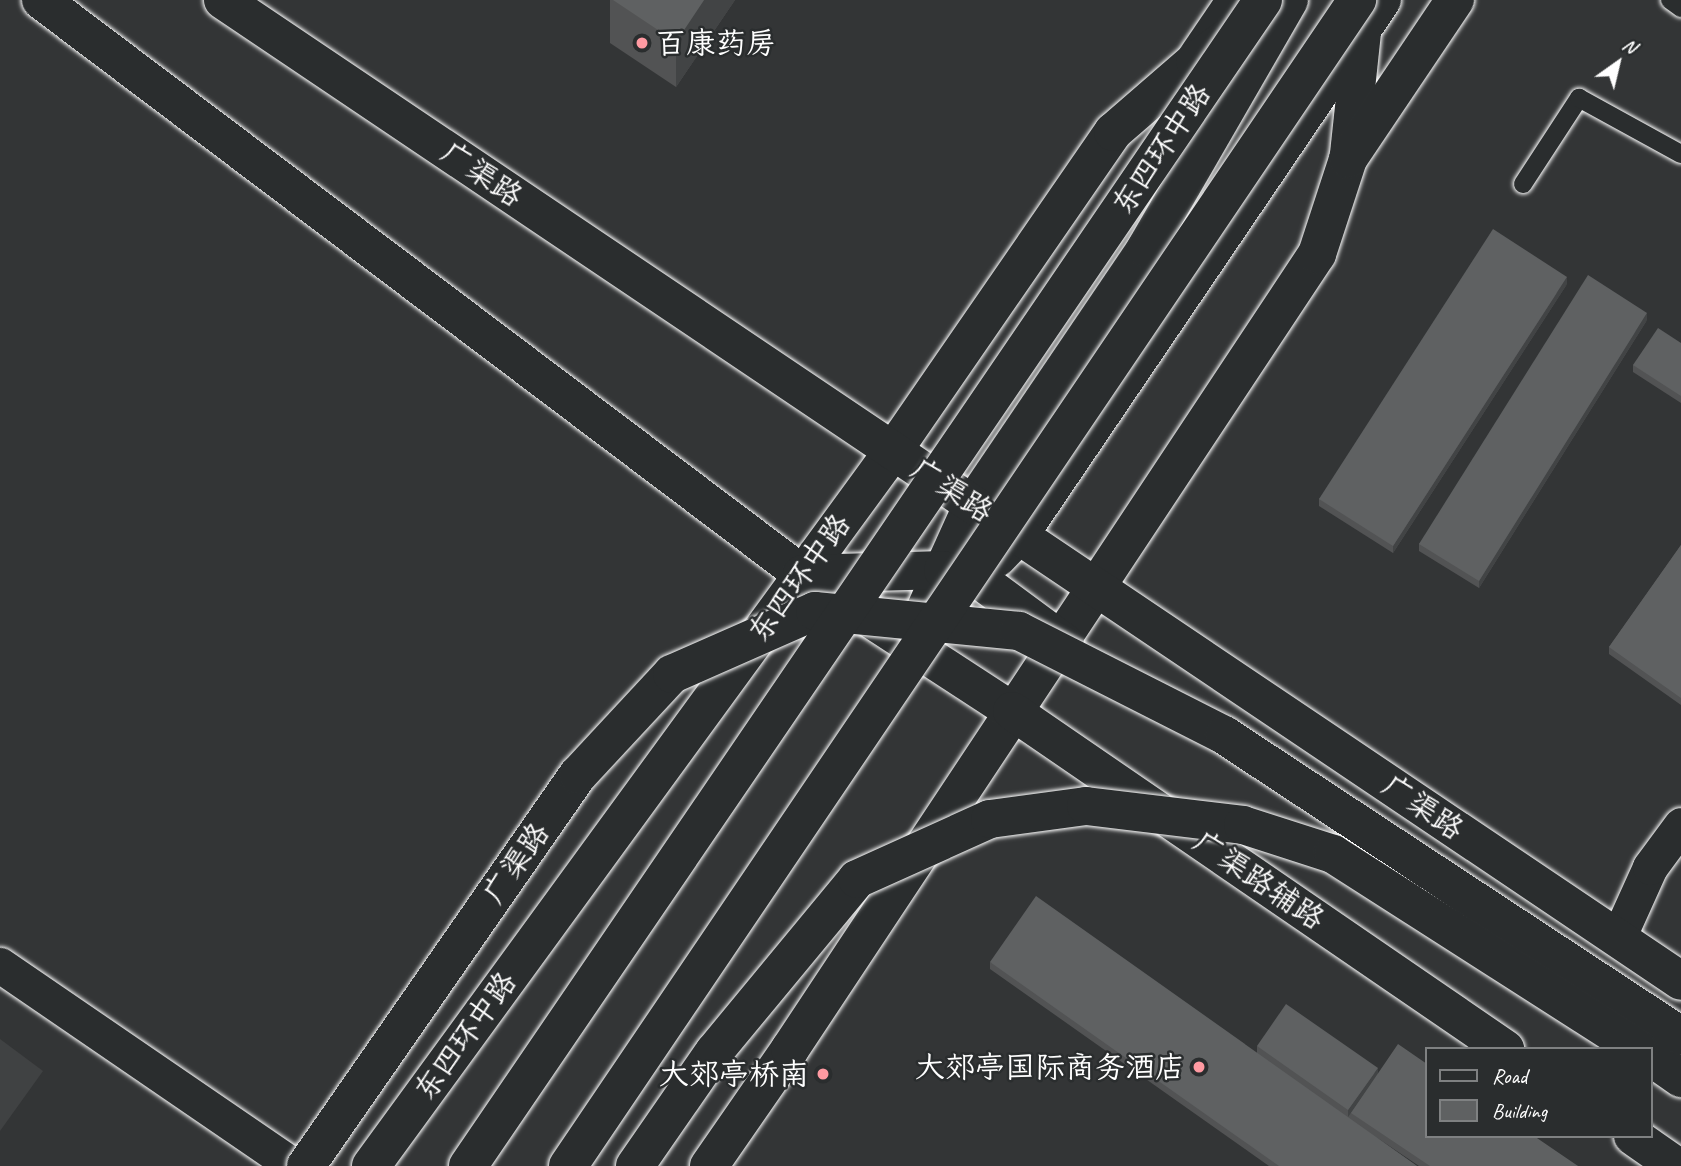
<!DOCTYPE html>
<meta charset="utf-8">
<style>
body{margin:0}
#map{position:relative;width:1681px;height:1166px;overflow:hidden;background:#333536;font-family:Caveat,"LXGW WenKai TC",sans-serif}
div>[style]{position:absolute}
.built>*{inset:0;background:#404243}
.roads{filter:drop-shadow(0 0 2px #fff) drop-shadow(0 0 2px #fff)}
.service>*{height:18px;margin:-9px;padding:0 9px;transform-origin:9px;border-radius:9px;background:#2a2d2e}
.minor>*{height:35px;margin:-17.5px;padding:0 17.5px;transform-origin:17.5px;border-radius:17.5px;background:#2a2d2e}
.tertiary>*{height:38px;margin:-19px;padding:0 19px;transform-origin:19px;border-radius:19px;background:#2a2d2e}
.secondary>*{height:38px;margin:-19px;padding:0 19px;transform-origin:19px;border-radius:19px;background:#2a2d2e}
.primary>*{height:38px;margin:-19px;padding:0 19px;transform-origin:19px;border-radius:19px;background:#2a2d2e}
.bridges{filter:drop-shadow(0 0 2px #fff) drop-shadow(0 0 2px #fff)}
.trunk-bridge>*{height:38px;margin:-19px;padding:0 19px;transform-origin:19px;border-radius:19px;background:#2a2d2e}
.wall>*{inset:0;background:#525354}
.shaded-wall>*{inset:0;background:#424445}
.building>*{inset:0;background:#5f6162}
.dots>*{width:19px;height:19px;translate:-50% -50%;box-sizing:border-box;border:4px solid #2a2d2e;border-radius:50%}
span{translate:-50% -50%;white-space:nowrap;text-align:center;line-height:1.15;-webkit-text-stroke:5px #2a2d2e;paint-order:stroke}
.poi-label{font-size:30px;color:#fff}
.left{translate:0 -50%;text-align:left}
.right{translate:-100% -50%;text-align:right}
.street-label{font-size:30px;color:#fff}
.legend{position:absolute;left:1425px;top:1047px;width:228px;height:91px;box-sizing:border-box;background:#2a2d2e;border:2px solid #7f8182;margin:0;padding:9px 12px;list-style:none;font-size:21px;color:#fff}
.legend li{display:flex;align-items:center;gap:14px;height:35px}
.legend b{width:35px;border:2px solid #7f8182}
.north{position:absolute;left:1583px;top:28px;width:70px;height:70px;-webkit-text-stroke:5px #2a2d2e;paint-order:stroke;rotate:34deg;font-size:19px;font-weight:700;line-height:28px;text-align:center;color:#fff}
.north::after{content:'';display:block;margin:auto;width:24px;height:32px;background:#fff;clip-path:polygon(50% 0,100% 100%,50% 72%,0 100%)}
</style>
<div id="map">
<div class="built">
<div style="clip-path:polygon(0 1039px,43px 1071px,0 1131px)"></div>
</div>
<div class="roads">
<div class="service">
<div style="left:1670px;top:0;width:14px;rotate:36deg"></div>
<div style="left:1523px;top:184px;width:103px;rotate:-56.9deg"></div>
<div style="left:1579px;top:98px;width:116px;rotate:28.8deg"></div>
</div>
<div class="minor">
<div style="left:1618px;top:938px;width:78px;rotate:-65.7deg"></div>
<div style="left:1650px;top:867px;width:52px;rotate:-53.6deg"></div>
<div style="left:0;top:965px;width:356px;rotate:34.4deg"></div>
</div>
<div class="tertiary">
<div style="left:1198px;top:56px;width:68px;rotate:-55.8deg"></div>
</div>
<div class="secondary">
<div style="left:1349px;top:154px;width:122px;rotate:-83.9deg"></div>
<div style="left:997px;top:558px;width:33px;rotate:-46deg"></div>
<div style="left:1020px;top:534px;width:645px;rotate:-55.87deg"></div>
<div style="left:912px;top:639px;width:148px;rotate:-65.7deg"></div>
<div style="left:973px;top:504px;width:309px;rotate:-55.9deg"></div>
<div style="left:1146px;top:248px;width:286px;rotate:-60deg"></div>
<div style="left:371px;top:1166px;width:885px;rotate:-53.87deg"></div>
<div style="left:893px;top:451px;width:388px;rotate:-55.4deg"></div>
<div style="left:1113px;top:132px;width:108px;rotate:-40.9deg"></div>
<div style="left:1195px;top:61px;width:59px;rotate:-36.1deg"></div>
<div style="left:709px;top:1166px;width:142px;rotate:-55.3deg"></div>
<div style="left:790px;top:1049px;width:954px;rotate:-56.46deg"></div>
<div style="left:1317px;top:254px;width:100px;rotate:-71.9deg"></div>
<div style="left:1348px;top:159px;width:192px;rotate:-56.1deg"></div>
</div>
<div class="primary">
<div style="left:41px;top:0;width:953px;rotate:37.03deg"></div>
<div style="left:802px;top:574px;width:251px;rotate:33.1deg"></div>
<div style="left:1012px;top:711px;width:598px;rotate:34.43deg"></div>
<div style="left:223px;top:0;width:1757px;rotate:33.93deg"></div>
<div style="left:802px;top:574px;width:141px;rotate:-1.6deg"></div>
<div style="left:943px;top:570px;width:35px;rotate:13deg"></div>
<div style="left:977px;top:578px;width:109px;rotate:36.5deg"></div>
<div style="left:1633px;top:1136px;width:52px;rotate:34.9deg"></div>
</div>
</div>
<div class="bridges">
<div class="trunk-bridge">
<div style="left:1651px;top:1057px;width:37px;rotate:35deg"></div>
<div style="left:306px;top:1166px;width:476px;rotate:-55.2deg"></div>
<div style="left:578px;top:775px;width:138px;rotate:-47.1deg"></div>
<div style="left:672px;top:674px;width:156px;rotate:-23.8deg"></div>
<div style="left:815px;top:611px;width:205px;rotate:5.6deg"></div>
<div style="left:1019px;top:631px;width:230px;rotate:26.9deg"></div>
<div style="left:1224px;top:735px;width:547px;rotate:33.37deg"></div>
<div style="left:468px;top:1166px;width:1411px;rotate:-55.71deg"></div>
<div style="left:568px;top:1166px;width:1408px;rotate:-55.91deg"></div>
<div style="left:635px;top:1166px;width:139px;rotate:-55.3deg"></div>
<div style="left:714px;top:1052px;width:224px;rotate:-50.4deg"></div>
<div style="left:857px;top:879px;width:146px;rotate:-24.3deg"></div>
<div style="left:990px;top:819px;width:97px;rotate:-7.7deg"></div>
<div style="left:1086px;top:806px;width:158px;rotate:6.9deg"></div>
<div style="left:1243px;top:825px;width:95px;rotate:17.9deg"></div>
<div style="left:1333px;top:854px;width:362px;rotate:32.6deg"></div>
</div>
</div>
<div class="wall">
<div style="clip-path:polygon(610px 0,735px 0,676px 87px,610px 43px)"></div>
<div style="clip-path:polygon(1567px 284px,1393px 553px,1319px 506px,1319px 499px)"></div>
<div style="clip-path:polygon(1647px 320px,1479px 588px,1419px 551px,1419px 544px)"></div>
<div style="clip-path:polygon(1681px 343px,1681px 403px,1633px 372px,1633px 365px)"></div>
<div style="clip-path:polygon(1681px 545px,1681px 705px,1609px 654px,1609px 647px)"></div>
<div style="clip-path:polygon(990px 962px,1257px 1053px,1257px 1046px,1378px 1074px,1578px 1166px,1419px 1166px,1376px 1137px,1417px 1166px,1269px 1166px,990px 969px)"></div>
</div>
<div class="shaded-wall">
<div style="clip-path:polygon(704px 0,735px 0,676px 87px,676px 42px)"></div>
<div style="clip-path:polygon(1567px 277px,1567px 284px,1393px 553px,1393px 546px)"></div>
<div style="clip-path:polygon(1647px 313px,1647px 320px,1479px 588px,1479px 581px)"></div>
<div style="clip-path:polygon(1378px 1068px,1378px 1075px,1348px 1117px,1348px 1110px)"></div>
</div>
<div class="building">
<div style="clip-path:polygon(613px 0,704px 0,676px 42px)"></div>
<div style="clip-path:polygon(1493px 229px,1567px 277px,1393px 546px,1319px 499px)"></div>
<div style="clip-path:polygon(1588px 275px,1647px 313px,1479px 581px,1419px 544px)"></div>
<div style="clip-path:polygon(1658px 328px,1681px 343px,1681px 396px,1633px 365px)"></div>
<div style="clip-path:polygon(1681px 545px,1681px 698px,1609px 647px)"></div>
<div style="clip-path:polygon(1036px 896px,1417px 1166px,1279px 1166px,990px 962px)"></div>
<div style="clip-path:polygon(1286px 1004px,1378px 1068px,1348px 1110px,1257px 1046px)"></div>
<div style="clip-path:polygon(1398px 1044px,1427px 1064px,1427px 1136px,1534px 1136px,1578px 1166px,1430px 1166px,1351px 1113px)"></div>
</div>
<div class="dots">
<div style="left:642px;top:43px;background:#ff9aa2"></div>
<div style="left:1199px;top:1067px;background:#ff9aa2"></div>
<div style="left:823px;top:1074px;background:#ff9aa2"></div>
</div>
<div class="poi-label">
<span class="left" style="left:656px;top:43px">百康药房</span>
<span class="right" style="left:1185px;top:1067px">大郊亭国际商务酒店</span>
<span class="right" style="left:809px;top:1074px">大郊亭桥南</span>
</div>
<div class="street-label">
<span style="left:1161px;top:149px;rotate:-56deg">东四环中路</span>
<span style="left:482px;top:174px;rotate:34deg">广渠路</span>
<span style="left:952px;top:490px;rotate:33deg">广渠路</span>
<span style="left:799px;top:578px;rotate:-54deg">东四环中路</span>
<span style="left:1423px;top:807px;rotate:34deg">广渠路</span>
<span style="left:516px;top:863px;rotate:-55deg">广渠路</span>
<span style="left:1259px;top:880px;rotate:34deg">广渠路辅路</span>
<span style="left:465px;top:1036px;rotate:-54deg">东四环中路</span>
</div>
<ul class="legend">
<li><b style="height:9px;background:#2a2d2e"></b>Road</li>
<li><b style="height:19px;background:#5f6162"></b>Building</li>
</ul>
<div class="north">N</div>
</div>
